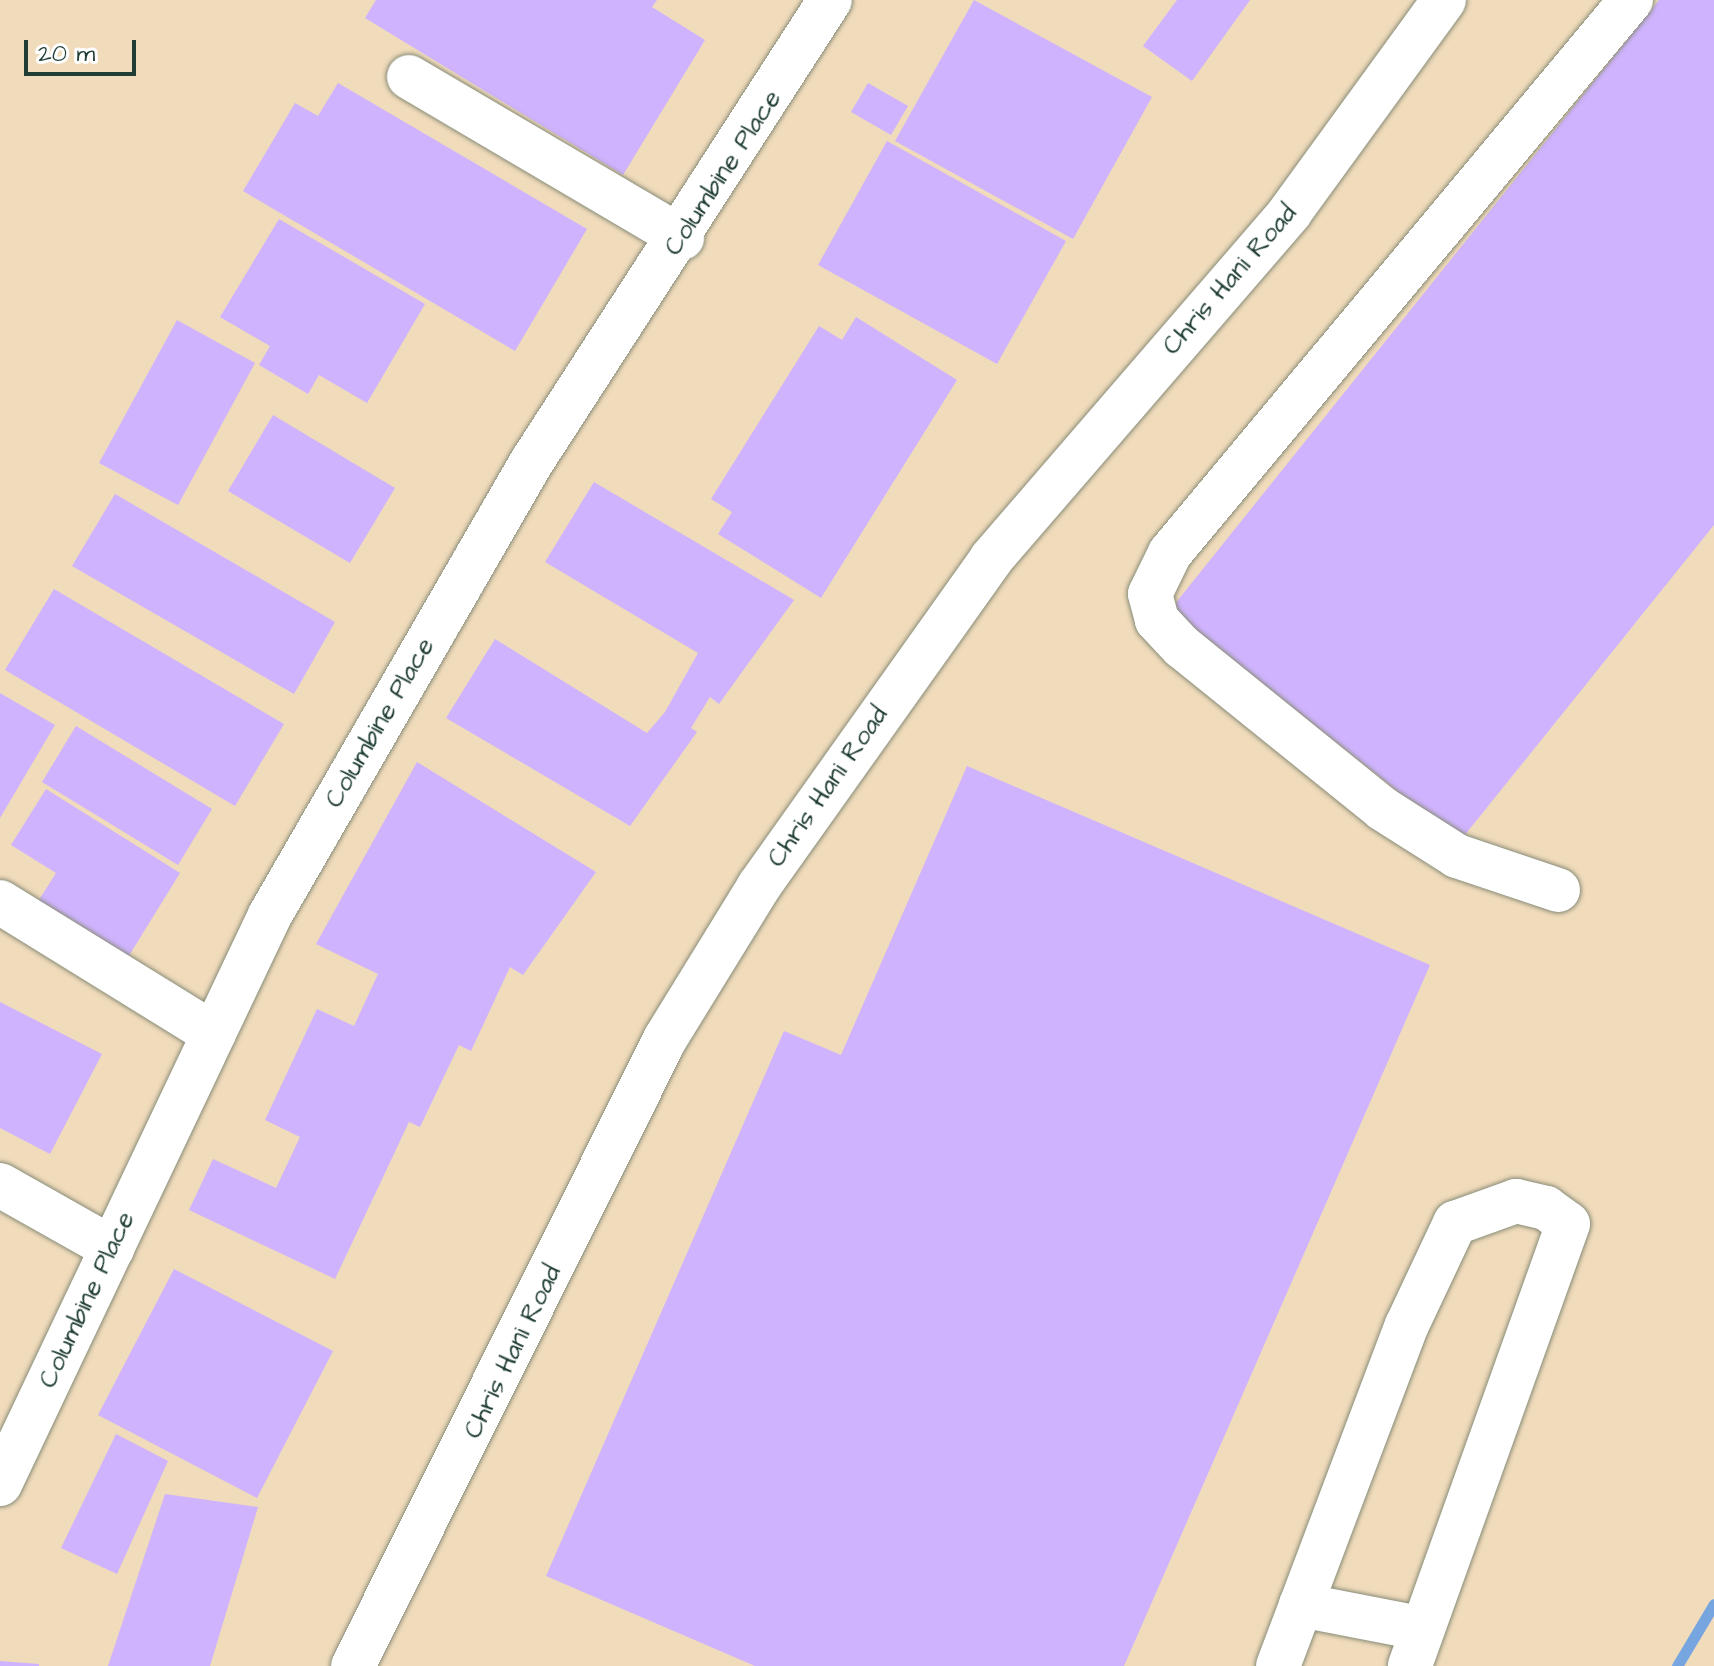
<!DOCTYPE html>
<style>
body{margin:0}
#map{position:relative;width:1714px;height:1666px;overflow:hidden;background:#f0dbbb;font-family:"Architects Daughter",sans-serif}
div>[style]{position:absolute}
.stream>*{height:11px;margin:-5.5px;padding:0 5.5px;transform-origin:5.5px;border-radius:5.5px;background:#76a5df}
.building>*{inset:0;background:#cfb3fe}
.roads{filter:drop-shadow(0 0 2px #888c78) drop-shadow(0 0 2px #888c78)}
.minor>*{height:44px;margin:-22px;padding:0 22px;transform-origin:22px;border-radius:22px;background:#fff}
span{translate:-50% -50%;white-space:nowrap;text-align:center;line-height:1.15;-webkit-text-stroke:7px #fff;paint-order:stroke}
.street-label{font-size:26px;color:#1f3d34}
.scale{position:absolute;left:24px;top:40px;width:112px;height:36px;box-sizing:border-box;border:4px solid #1f3d34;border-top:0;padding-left:10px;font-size:24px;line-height:28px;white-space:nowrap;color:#1f3d34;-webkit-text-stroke:6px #fff;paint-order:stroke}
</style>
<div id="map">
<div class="stream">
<div style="left:1677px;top:1666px;width:72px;rotate:-59.2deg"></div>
</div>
<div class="building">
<div style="clip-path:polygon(376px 0,657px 0,652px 7px,705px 40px,623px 175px,365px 18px)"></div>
<div style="clip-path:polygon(974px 0,1152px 97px,1073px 239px,895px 141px)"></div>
<div style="clip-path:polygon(1177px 0,1250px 0,1192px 81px,1143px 46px)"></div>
<div style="clip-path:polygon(1659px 0,1714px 0,1714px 525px,1460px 841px,1170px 610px)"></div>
<div style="clip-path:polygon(338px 83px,587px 229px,515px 351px,243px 191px,295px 103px,318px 116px)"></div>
<div style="clip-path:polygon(868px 83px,908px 106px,891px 135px,851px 112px)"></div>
<div style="clip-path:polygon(887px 141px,1066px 241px,997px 364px,818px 265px)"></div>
<div style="clip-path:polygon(279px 219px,425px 304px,367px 403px,319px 375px,308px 394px,259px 365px,270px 346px,220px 317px)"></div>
<div style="clip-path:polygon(856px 317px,957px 380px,821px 598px,718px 534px,732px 512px,711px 499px,819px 326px,842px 340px)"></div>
<div style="clip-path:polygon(177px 320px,255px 363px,178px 505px,99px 463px)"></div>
<div style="clip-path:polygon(273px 415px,395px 488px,350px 563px,228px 491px)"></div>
<div style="clip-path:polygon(594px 482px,794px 600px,719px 704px,710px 697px,691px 728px,697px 732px,630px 826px,446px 718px,495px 639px,647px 733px,665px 712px,698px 653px,545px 562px)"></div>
<div style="clip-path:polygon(115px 494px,335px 622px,294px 694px,72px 566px)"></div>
<div style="clip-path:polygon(54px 589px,284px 724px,235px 806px,5px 670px)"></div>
<div style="clip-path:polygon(0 693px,55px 725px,0 818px)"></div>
<div style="clip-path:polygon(76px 726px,212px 809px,178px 865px,42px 782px)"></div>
<div style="clip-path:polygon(417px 762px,596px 872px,523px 975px,510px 967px,471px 1051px,459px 1045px,420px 1127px,409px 1122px,335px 1279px,189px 1210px,213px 1159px,276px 1188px,300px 1137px,265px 1120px,317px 1009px,354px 1026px,378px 974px,316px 944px)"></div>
<div style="clip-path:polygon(967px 766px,1430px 965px,1124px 1666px,755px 1666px,546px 1576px,784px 1031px,841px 1055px)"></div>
<div style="clip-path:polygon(46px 789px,180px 873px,122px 967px,32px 911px,56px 873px,11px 845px)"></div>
<div style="clip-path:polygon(0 1002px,102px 1054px,50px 1154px,0 1128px)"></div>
<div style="clip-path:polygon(174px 1269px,333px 1351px,257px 1498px,98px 1415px)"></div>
<div style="clip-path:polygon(116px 1434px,168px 1461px,117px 1574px,61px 1548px)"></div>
<div style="clip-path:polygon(165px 1494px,258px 1507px,210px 1666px,108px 1666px)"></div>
<div style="clip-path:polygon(0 1661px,39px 1664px,39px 1666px,0 1666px)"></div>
</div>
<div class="roads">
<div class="minor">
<div style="left:409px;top:77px;width:317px;rotate:30.5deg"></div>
<div style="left:1558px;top:890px;width:107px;rotate:-161.4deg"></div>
<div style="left:1457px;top:856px;width:88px;rotate:-147.6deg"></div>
<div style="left:1383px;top:809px;width:258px;rotate:-141.1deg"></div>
<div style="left:1182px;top:647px;width:37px;rotate:-133deg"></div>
<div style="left:1157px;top:620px;width:27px;rotate:-105deg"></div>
<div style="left:1150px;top:594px;width:46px;rotate:-64deg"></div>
<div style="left:1170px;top:553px;width:720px;rotate:-50.18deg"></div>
<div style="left:0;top:902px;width:251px;rotate:31.7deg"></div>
<div style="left:0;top:1185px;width:129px;rotate:29.4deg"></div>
<div style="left:0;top:1484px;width:630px;rotate:-64.61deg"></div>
<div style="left:270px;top:915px;width:522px;rotate:-60deg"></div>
<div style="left:531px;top:463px;width:551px;rotate:-57.15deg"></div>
<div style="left:1301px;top:1605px;width:299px;rotate:-69.3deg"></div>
<div style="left:1407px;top:1325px;width:113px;rotate:-64.8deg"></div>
<div style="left:1455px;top:1223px;width:65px;rotate:-19.8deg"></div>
<div style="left:1516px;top:1201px;width:31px;rotate:13deg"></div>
<div style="left:1546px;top:1208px;width:27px;rotate:36deg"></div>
<div style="left:1568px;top:1224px;width:469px;rotate:109.7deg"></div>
<div style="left:353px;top:1666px;width:700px;rotate:-63.54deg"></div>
<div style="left:665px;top:1039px;width:180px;rotate:-58.4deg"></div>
<div style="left:759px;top:886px;width:401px;rotate:-54.6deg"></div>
<div style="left:991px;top:559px;width:458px;rotate:-49.2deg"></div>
<div style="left:1290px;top:212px;width:262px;rotate:-54deg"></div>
<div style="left:1278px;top:1666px;width:65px;rotate:-69.3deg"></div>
<div style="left:1301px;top:1605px;width:120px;rotate:11deg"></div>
</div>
</div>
<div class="street-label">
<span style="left:723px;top:173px;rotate:-57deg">Columbine Place</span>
<span style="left:1230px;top:280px;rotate:-49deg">Chris Hani Road</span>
<span style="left:380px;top:723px;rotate:-60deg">Columbine Place</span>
<span style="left:828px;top:787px;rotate:-55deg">Chris Hani Road</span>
<span style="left:87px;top:1300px;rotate:-65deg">Columbine Place</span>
<span style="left:513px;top:1352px;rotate:-64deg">Chris Hani Road</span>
</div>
<div class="scale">20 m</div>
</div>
